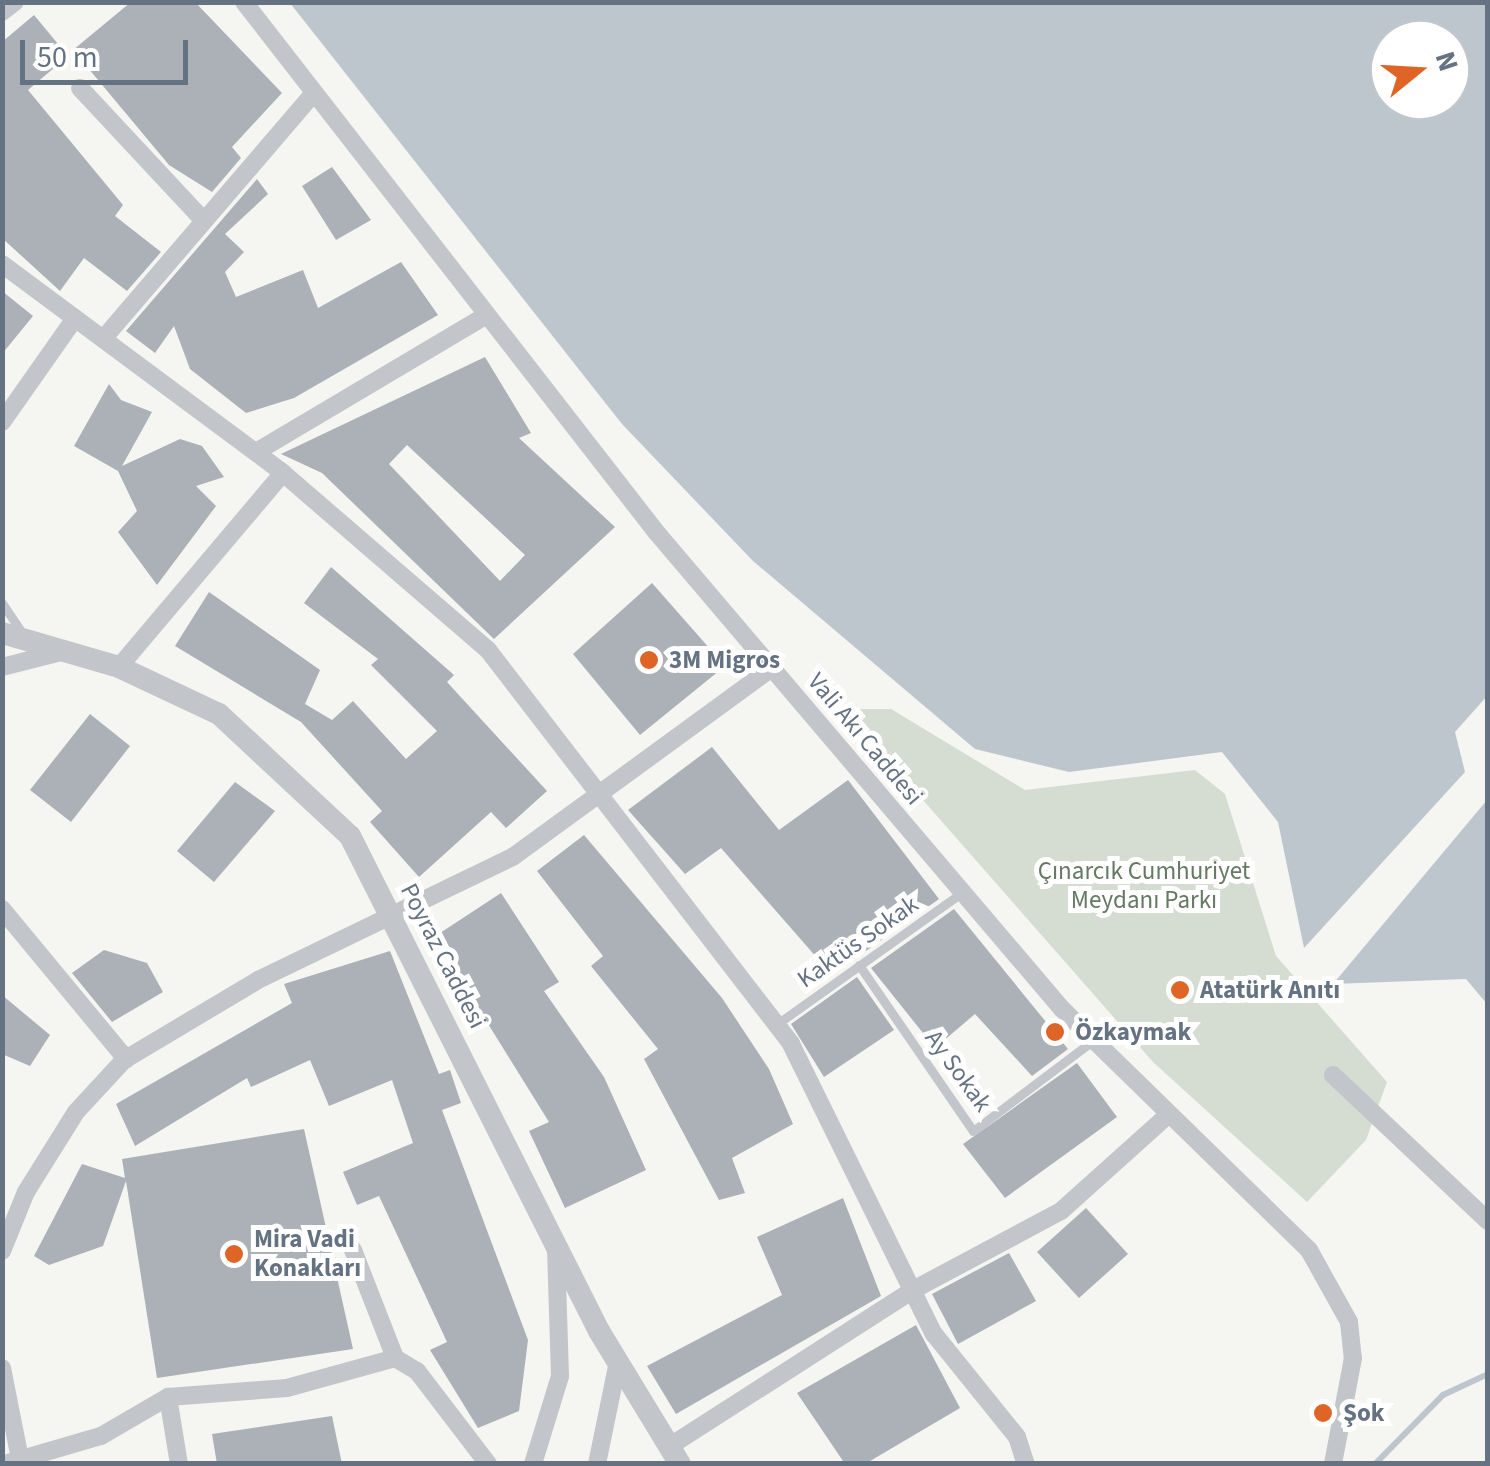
<!DOCTYPE html>
<meta charset="utf-8">
<style>
body{margin:0}
#map{position:relative;width:1490px;height:1466px;overflow:hidden;background:#f5f5f1;font-family:"Source Sans 3",sans-serif}
div>[style]{position:absolute}
.green>*{inset:0;background:#d5dcd2}
.water>*{inset:0;background:#bec6cd}
.stream>*{height:6px;margin:-3px;padding:0 3px;transform-origin:3px;border-radius:3px;background:#bec6cd}
.building>*{inset:0;background:#abb1b7}
.service>*{height:9px;margin:-4.5px;padding:0 4.5px;transform-origin:4.5px;border-radius:4.5px;background:#c2c5c9}
.minor>*{height:18px;margin:-9px;padding:0 9px;transform-origin:9px;border-radius:9px;background:#c2c5c9}
.tertiary>*{height:22px;margin:-11px;padding:0 11px;transform-origin:11px;border-radius:11px;background:#c2c5c9}
.dots>*{width:28px;height:28px;translate:-50% -50%;box-sizing:border-box;border:5px solid #fff;border-radius:50%}
span{translate:-50% -50%;white-space:nowrap;text-align:center;line-height:1.15;-webkit-text-stroke:10px #fff;paint-order:stroke}
.poi-label{font-size:25px;color:#647282;font-weight:700}
.left{translate:0 -50%;text-align:left}
.street-label{font-size:25px;color:#647282}
.park-label{font-size:25px;color:#657963}
.frame{position:absolute;inset:0;border:5px solid #647282;pointer-events:none}
.north{position:absolute;left:1370px;top:20px;width:100px;height:100px;box-sizing:border-box;background:#fff;border:2px solid #c1c7cd;border-radius:50%;rotate:72deg;font-size:28px;font-weight:700;line-height:40px;text-align:center;color:#647282}
.north::after{content:'';display:block;margin:auto;width:35px;height:45px;background:#df6527;clip-path:polygon(50% 0,100% 100%,50% 72%,0 100%)}
.scale{position:absolute;left:20px;top:40px;width:168px;height:45px;box-sizing:border-box;border:5px solid #647282;border-top:0;padding-left:12px;font-size:30px;line-height:35px;white-space:nowrap;color:#647282;-webkit-text-stroke:8px #fff;paint-order:stroke}
</style>
<div id="map">
<div class="green">
<div style="clip-path:polygon(843px 709px,891px 709px,1025px 790px,1195px 770px,1225px 794px,1276px 956px,1387px 1082px,1366px 1140px,1307px 1202px,1153px 1062px)"></div>
</div>
<div class="water">
<div style="clip-path:polygon(evenodd,290px 3px,1487px 3px,1488px 695px,1455px 732px,1465px 772px,1304px 948px,1278px 822px,1222px 752px,1069px 772px,975px 749px,753px 561px,622px 424px,290px 3px,1390px 40px,1450px 40px,1450px 100px,1390px 100px,1390px 40px)"></div>
<div style="clip-path:polygon(1487px 800px,1487px 1004px,1466px 979px,1333px 984px)"></div>
</div>
<div class="stream">
<div style="left:1375px;top:1464px;width:97px;rotate:-45.4deg"></div>
<div style="left:1443px;top:1395px;width:50px;rotate:-25deg"></div>
</div>
<div class="building">
<div style="clip-path:polygon(131px 2px,195px 2px,282px 93px,232px 147px,241px 158px,212px 192px,169px 165px,73px 50px)"></div>
<div style="clip-path:polygon(34px 15px,68px 56px,28px 90px,123px 205px,115px 216px,161px 252px,127px 291px,84px 258px,60px 291px,2px 238px,2px 42px)"></div>
<div style="clip-path:polygon(332px 167px,371px 220px,336px 240px,302px 186px)"></div>
<div style="clip-path:polygon(257px 179px,268px 194px,225px 234px,244px 252px,225px 272px,236px 297px,303px 270px,318px 308px,401px 262px,438px 315px,294px 398px,246px 413px,190px 369px,174px 326px,155px 353px,126px 331px)"></div>
<div style="clip-path:polygon(2px 291px,33px 316px,2px 354px)"></div>
<div style="clip-path:polygon(evenodd,485px 357px,531px 433px,519px 438px,615px 527px,494px 639px,322px 473px,281px 454px,485px 357px,407px 445px,525px 555px,500px 581px,389px 464px,407px 445px)"></div>
<div style="clip-path:polygon(109px 384px,121px 400px,152px 412px,122px 466px,180px 439px,202px 446px,224px 477px,196px 486px,216px 506px,157px 585px,118px 532px,137px 511px,118px 471px,74px 446px)"></div>
<div style="clip-path:polygon(331px 567px,454px 675px,447px 682px,547px 791px,506px 828px,491px 812px,419px 877px,370px 822px,382px 811px,301px 722px,175px 646px,209px 592px,320px 670px,305px 704px,332px 720px,353px 701px,406px 759px,437px 731px,371px 665px,378px 659px,304px 603px)"></div>
<div style="clip-path:polygon(652px 583px,725px 666px,640px 735px,573px 654px)"></div>
<div style="clip-path:polygon(90px 714px,130px 746px,71px 822px,30px 790px)"></div>
<div style="clip-path:polygon(712px 747px,779px 830px,848px 780px,939px 899px,832px 975px,721px 848px,685px 874px,628px 810px)"></div>
<div style="clip-path:polygon(235px 782px,275px 811px,214px 882px,177px 851px)"></div>
<div style="clip-path:polygon(584px 835px,722px 998px,769px 1069px,793px 1124px,732px 1158px,745px 1193px,719px 1200px,644px 1059px,658px 1049px,591px 966px,603px 956px,537px 871px)"></div>
<div style="clip-path:polygon(501px 893px,559px 982px,544px 991px,604px 1077px,646px 1170px,565px 1208px,529px 1131px,549px 1122px,434px 937px)"></div>
<div style="clip-path:polygon(954px 909px,1068px 1049px,1032px 1076px,975px 1014px,935px 1048px,871px 968px)"></div>
<div style="clip-path:polygon(104px 950px,147px 963px,163px 992px,112px 1022px,72px 973px)"></div>
<div style="clip-path:polygon(390px 951px,439px 1074px,450px 1070px,461px 1103px,442px 1110px,528px 1340px,519px 1411px,478px 1428px,430px 1350px,447px 1342px,379px 1196px,357px 1205px,343px 1172px,413px 1143px,392px 1080px,329px 1106px,310px 1060px,251px 1087px,247px 1078px,135px 1146px,116px 1104px,292px 1003px,284px 984px)"></div>
<div style="clip-path:polygon(857px 977px,894px 1030px,824px 1077px,791px 1024px)"></div>
<div style="clip-path:polygon(2px 995px,50px 1035px,30px 1066px,2px 1054px)"></div>
<div style="clip-path:polygon(1077px 1063px,1117px 1117px,1005px 1198px,963px 1144px)"></div>
<div style="clip-path:polygon(304px 1129px,353px 1349px,157px 1378px,126px 1181px,103px 1246px,49px 1265px,34px 1256px,82px 1164px,125px 1178px,122px 1159px)"></div>
<div style="clip-path:polygon(843px 1198px,881px 1296px,676px 1414px,647px 1366px,782px 1295px,757px 1237px)"></div>
<div style="clip-path:polygon(1086px 1208px,1128px 1254px,1079px 1298px,1037px 1252px)"></div>
<div style="clip-path:polygon(1009px 1253px,1036px 1301px,958px 1344px,932px 1294px)"></div>
<div style="clip-path:polygon(916px 1325px,960px 1408px,865px 1464px,845px 1464px,797px 1393px)"></div>
<div style="clip-path:polygon(332px 1416px,342px 1464px,217px 1464px,212px 1434px)"></div>
</div>
<div class="service">
<div style="left:2px;top:603px;width:37px;rotate:56deg"></div>
<div style="left:859px;top:965px;width:201px;rotate:55.5deg"></div>
<div style="left:973px;top:1131px;width:148px;rotate:-37deg"></div>
<div style="left:777px;top:1024px;width:228px;rotate:-35.4deg"></div>
</div>
<div class="minor">
<div style="left:244px;top:2px;width:673px;rotate:52.13deg"></div>
<div style="left:657px;top:533px;width:625px;rotate:49.61deg"></div>
<div style="left:1062px;top:1009px;width:345px;rotate:44.3deg"></div>
<div style="left:1309px;top:1250px;width:82px;rotate:60.9deg"></div>
<div style="left:1349px;top:1322px;width:36px;rotate:84deg"></div>
<div style="left:1353px;top:1358px;width:108px;rotate:100.7deg"></div>
<div style="left:2px;top:12px;width:16px;rotate:-38deg"></div>
<div style="left:80px;top:88px;width:179px;rotate:47deg"></div>
<div style="left:2px;top:264px;width:350px;rotate:36.6deg"></div>
<div style="left:283px;top:473px;width:271px;rotate:40.8deg"></div>
<div style="left:488px;top:650px;width:497px;rotate:52.4deg"></div>
<div style="left:791px;top:1044px;width:323px;rotate:63.8deg"></div>
<div style="left:934px;top:1334px;width:132px;rotate:51.1deg"></div>
<div style="left:1017px;top:1437px;width:28px;rotate:72deg"></div>
<div style="left:103px;top:339px;width:323px;rotate:-49.4deg"></div>
<div style="left:2px;top:422px;width:127px;rotate:-54.9deg"></div>
<div style="left:256px;top:452px;width:264px;rotate:-30.7deg"></div>
<div style="left:2px;top:667px;width:65px;rotate:-14.3deg"></div>
<div style="left:119px;top:667px;width:254px;rotate:-49.8deg"></div>
<div style="left:2px;top:909px;width:195px;rotate:50.4deg"></div>
<div style="left:1333px;top:1075px;width:213px;rotate:43.3deg"></div>
<div style="left:353px;top:1250px;width:116px;rotate:68.7deg"></div>
<div style="left:395px;top:1358px;width:26px;rotate:31deg"></div>
<div style="left:417px;top:1371px;width:117px;rotate:52.6deg"></div>
<div style="left:2px;top:1251px;width:64px;rotate:-67.9deg"></div>
<div style="left:26px;top:1192px;width:94px;rotate:-58deg"></div>
<div style="left:76px;top:1112px;width:71px;rotate:-47.3deg"></div>
<div style="left:124px;top:1060px;width:156px;rotate:-30.8deg"></div>
<div style="left:258px;top:980px;width:284px;rotate:-25.8deg"></div>
<div style="left:514px;top:856px;width:319px;rotate:-36.1deg"></div>
<div style="left:2px;top:1368px;width:98px;rotate:78.8deg"></div>
<div style="left:168px;top:1397px;width:68px;rotate:80.7deg"></div>
<div style="left:670px;top:1446px;width:289px;rotate:-32.7deg"></div>
<div style="left:913px;top:1290px;width:168px;rotate:-28.1deg"></div>
<div style="left:1061px;top:1211px;width:142px;rotate:-41.9deg"></div>
<div style="left:5px;top:1464px;width:100px;rotate:-16.3deg"></div>
<div style="left:101px;top:1436px;width:78px;rotate:-30.2deg"></div>
<div style="left:168px;top:1397px;width:119px;rotate:-4.3deg"></div>
<div style="left:287px;top:1388px;width:112px;rotate:-15.5deg"></div>
<div style="left:533px;top:1464px;width:92px;rotate:-72.9deg"></div>
<div style="left:560px;top:1376px;width:124px;rotate:-91.8deg"></div>
<div style="left:597px;top:1464px;width:104px;rotate:-78.4deg"></div>
</div>
<div class="tertiary">
<div style="left:2px;top:633px;width:122px;rotate:16.2deg"></div>
<div style="left:119px;top:667px;width:110px;rotate:25.2deg"></div>
<div style="left:219px;top:714px;width:179px;rotate:43deg"></div>
<div style="left:350px;top:836px;width:554px;rotate:63.3deg"></div>
<div style="left:599px;top:1331px;width:156px;rotate:58.7deg"></div>
</div>
<div class="dots">
<div style="left:649px;top:660px;background:#df6527"></div>
<div style="left:1180px;top:990px;background:#df6527"></div>
<div style="left:1055px;top:1032px;background:#df6527"></div>
<div style="left:234px;top:1254px;background:#df6527"></div>
<div style="left:1323px;top:1413px;background:#df6527"></div>
</div>
<div class="poi-label">
<span class="left" style="left:669px;top:660px">3M Migros</span>
<span class="left" style="left:1200px;top:990px">Atatürk Anıtı</span>
<span class="left" style="left:1075px;top:1032px">Özkaymak</span>
<span class="left" style="left:254px;top:1254px">Mira Vadi<br>Konakları</span>
<span class="left" style="left:1343px;top:1413px">Şok</span>
</div>
<div class="street-label">
<span style="left:865px;top:739px;rotate:50deg">Vali Akı Caddesi</span>
<span style="left:858px;top:942px;rotate:-35deg">Kaktüs Sokak</span>
<span style="left:443px;top:956px;rotate:63deg">Poyraz Caddesi</span>
<span style="left:958px;top:1071px;rotate:54deg">Ay Sokak</span>
</div>
<div class="park-label">
<span style="left:1144px;top:886px">Çınarcık Cumhuriyet<br>Meydanı Parkı</span>
</div>
<div class="frame"></div>
<div class="north">N</div>
<div class="scale">50 m</div>
</div>
